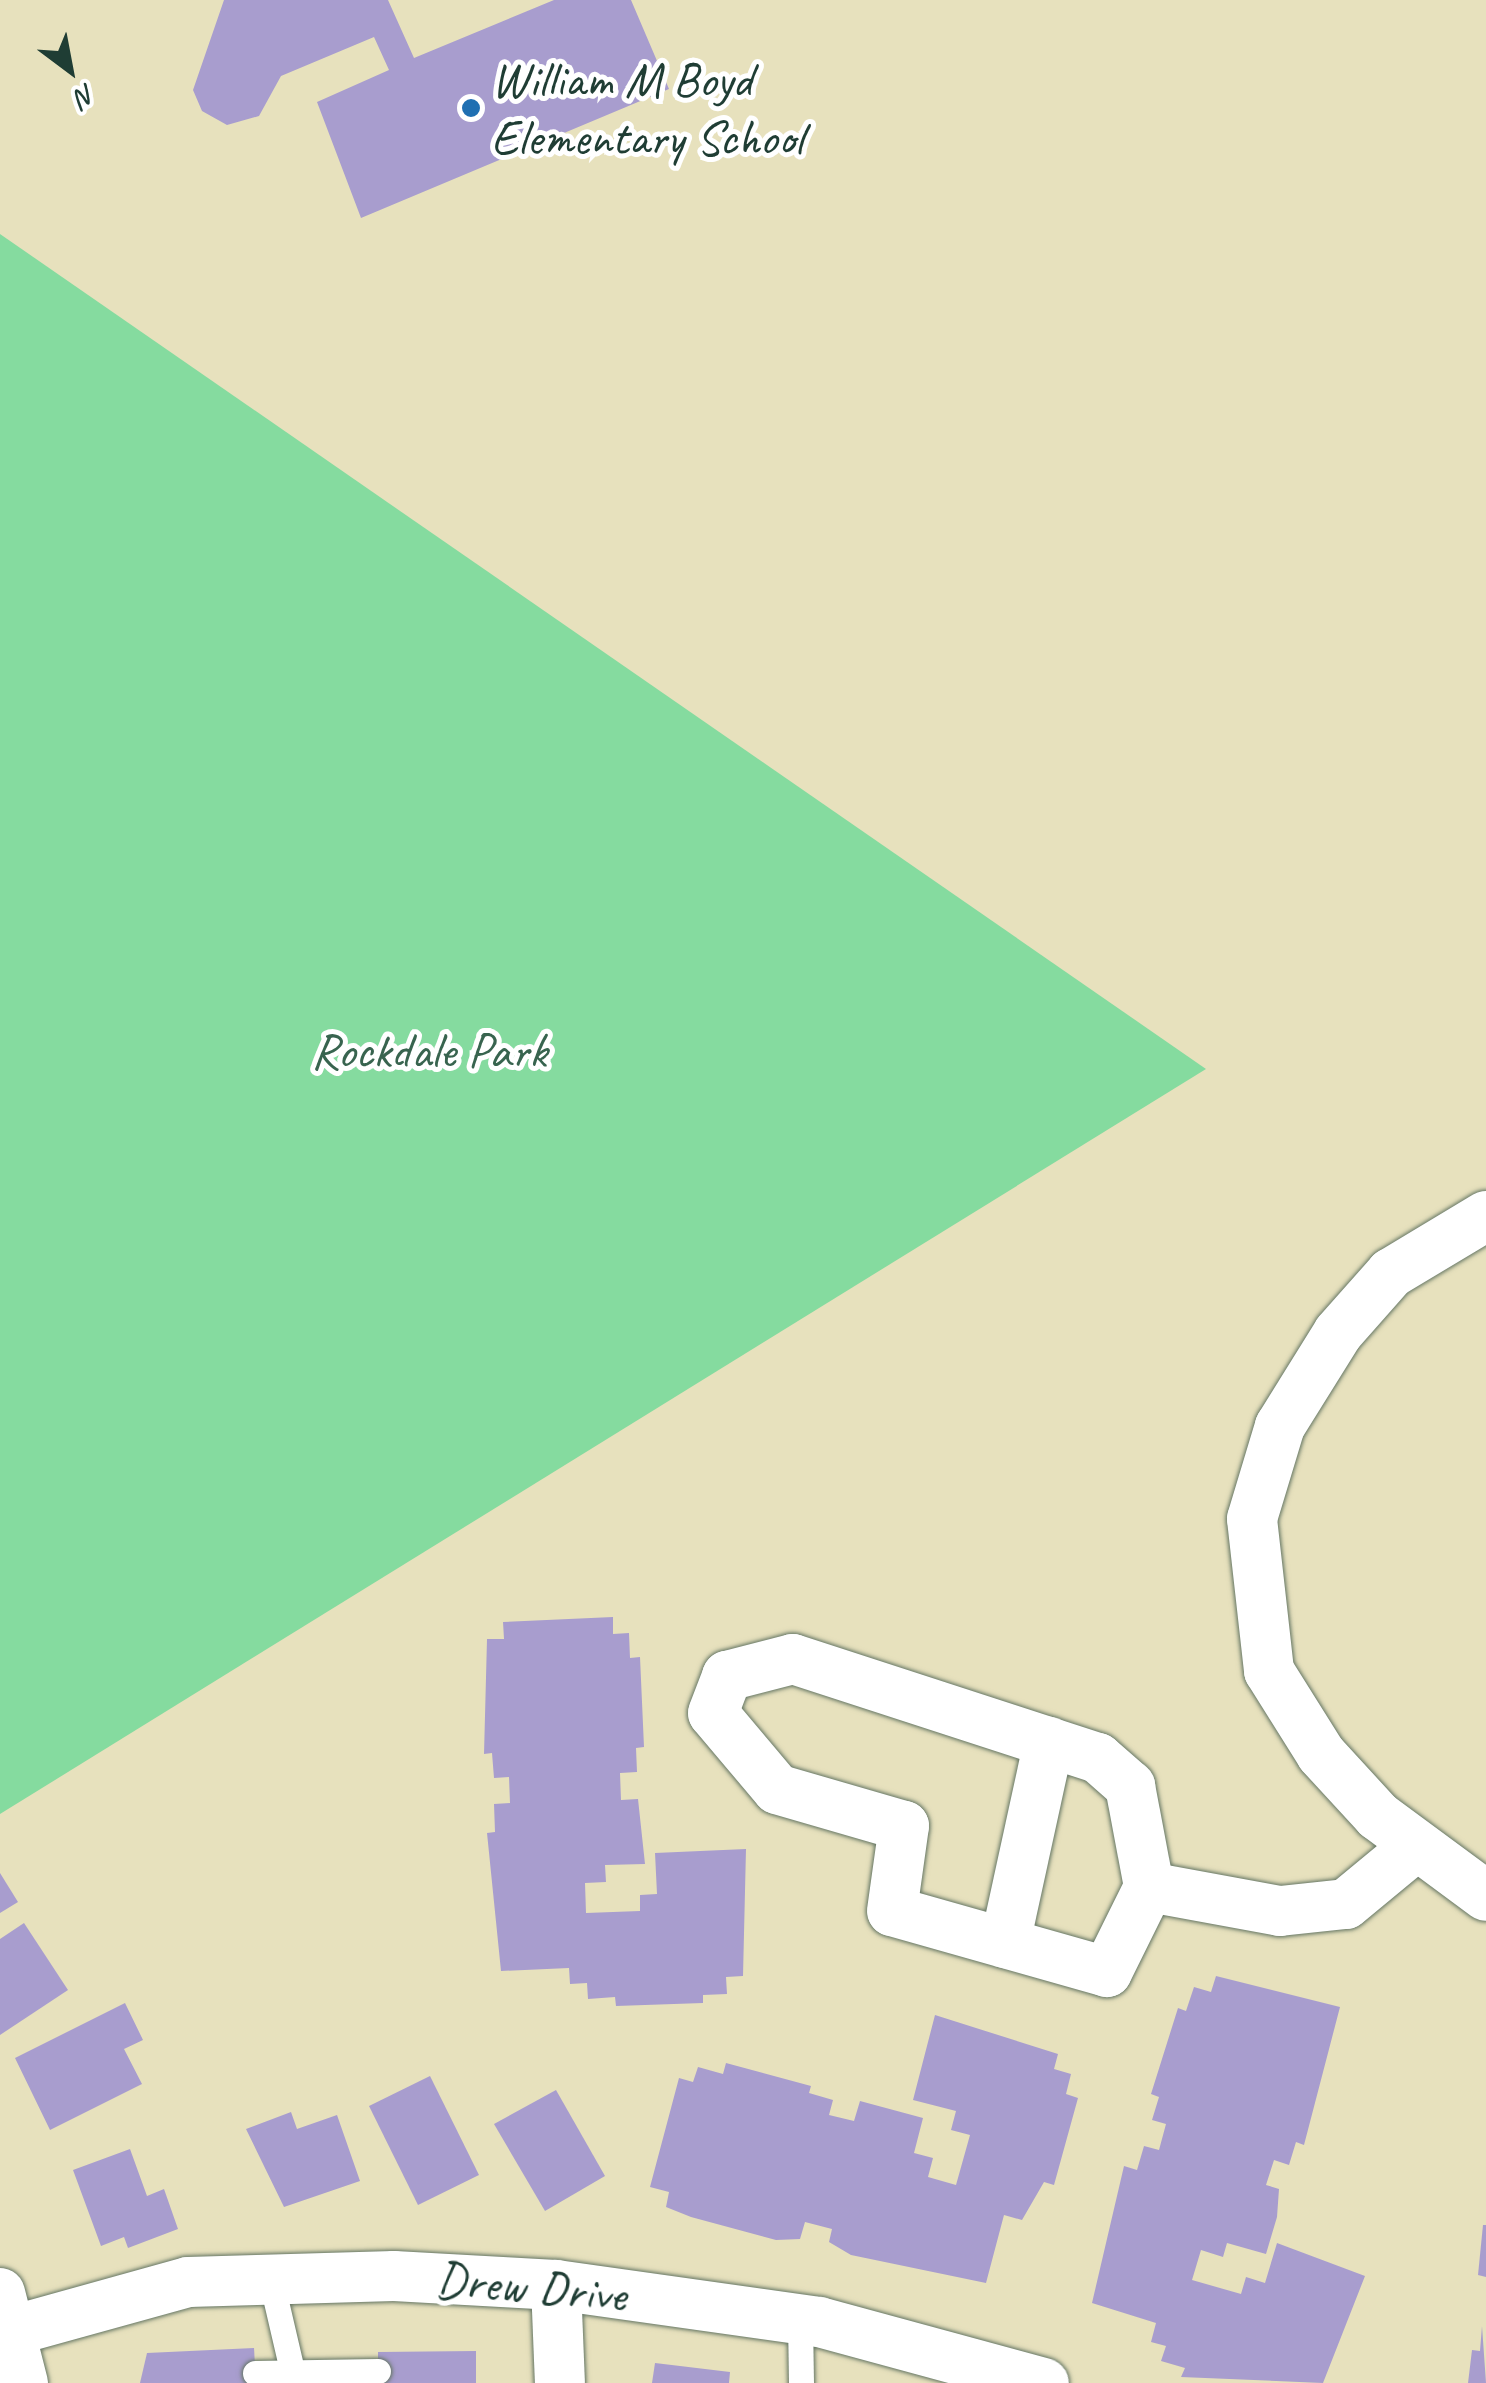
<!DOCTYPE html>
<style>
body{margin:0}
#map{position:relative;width:1486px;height:2383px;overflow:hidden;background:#e7e1bd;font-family:Caveat,sans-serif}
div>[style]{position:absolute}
.green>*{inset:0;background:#85db9f}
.building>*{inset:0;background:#a89dce}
.roads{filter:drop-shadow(0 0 2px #657664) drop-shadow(0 0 2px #657664)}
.service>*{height:25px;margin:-12.5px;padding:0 12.5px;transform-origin:12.5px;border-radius:12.5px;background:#fff}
.minor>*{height:50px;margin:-25px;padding:0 25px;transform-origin:25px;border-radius:25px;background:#fff}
.dots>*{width:28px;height:28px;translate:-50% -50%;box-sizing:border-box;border:5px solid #fff;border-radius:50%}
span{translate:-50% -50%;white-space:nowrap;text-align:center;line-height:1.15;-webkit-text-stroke:10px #fff;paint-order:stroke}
.poi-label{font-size:50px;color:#1f3d34}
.left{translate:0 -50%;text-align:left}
.park-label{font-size:50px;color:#38644f}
.street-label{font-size:50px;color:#1f3d34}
.north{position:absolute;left:20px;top:20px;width:100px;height:100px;-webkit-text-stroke:8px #fff;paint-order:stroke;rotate:148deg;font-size:28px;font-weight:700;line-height:40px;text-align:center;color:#1f3d34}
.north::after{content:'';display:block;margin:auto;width:35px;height:45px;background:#1f3d34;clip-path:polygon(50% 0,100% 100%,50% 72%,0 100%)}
</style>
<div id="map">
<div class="green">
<div style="clip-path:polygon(0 234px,1206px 1069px,0 1814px)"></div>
</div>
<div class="building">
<div style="clip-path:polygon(224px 0,388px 0,414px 58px,554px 0,631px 0,669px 89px,361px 218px,317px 102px,389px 70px,374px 37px,281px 76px,259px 116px,227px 125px,202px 111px,193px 90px)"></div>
<div style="clip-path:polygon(613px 1617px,613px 1634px,629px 1633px,630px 1658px,640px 1657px,644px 1747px,636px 1748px,637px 1772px,620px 1773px,621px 1800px,638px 1799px,645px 1864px,605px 1865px,606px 1882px,585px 1883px,586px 1913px,640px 1911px,640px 1895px,657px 1894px,655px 1853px,746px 1849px,743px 1976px,726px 1977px,727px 1994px,703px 1995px,703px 2003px,616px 2006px,615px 1997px,588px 1999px,587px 1983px,570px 1984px,569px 1968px,501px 1971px,487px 1833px,495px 1832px,494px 1804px,510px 1803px,509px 1777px,494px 1778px,492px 1753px,484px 1754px,487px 1639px,504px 1639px,503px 1622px)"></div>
<div style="clip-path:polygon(0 1873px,18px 1902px,0 1913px)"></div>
<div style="clip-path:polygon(24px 1923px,68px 1990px,0 2035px,0 1939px)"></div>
<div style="clip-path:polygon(1216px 1976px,1340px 2007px,1304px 2145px,1296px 2142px,1289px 2165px,1274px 2160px,1266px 2185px,1279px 2189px,1277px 2217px,1266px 2254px,1227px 2243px,1223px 2257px,1201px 2250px,1192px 2280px,1241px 2294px,1246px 2277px,1265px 2283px,1277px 2243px,1365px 2276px,1323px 2383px,1181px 2377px,1185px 2368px,1161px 2361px,1166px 2346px,1151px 2342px,1156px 2323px,1092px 2303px,1124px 2166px,1137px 2170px,1144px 2146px,1159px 2150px,1166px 2124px,1152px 2120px,1159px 2097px,1151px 2094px,1178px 2008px,1186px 2011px,1194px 1987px,1211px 1992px)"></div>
<div style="clip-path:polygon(125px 2003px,143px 2040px,124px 2049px,142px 2084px,50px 2130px,15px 2058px)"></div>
<div style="clip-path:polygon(935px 2015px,1058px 2054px,1054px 2069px,1071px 2074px,1066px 2094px,1078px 2098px,1054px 2185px,1044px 2182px,1022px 2220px,1004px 2215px,986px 2283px,851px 2255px,829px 2242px,832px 2229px,805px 2222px,800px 2239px,776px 2240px,691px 2217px,666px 2207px,669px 2192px,650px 2187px,679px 2078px,693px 2082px,698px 2067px,723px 2074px,726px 2063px,811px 2086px,809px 2093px,833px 2100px,829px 2115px,854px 2121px,860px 2101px,923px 2118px,914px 2153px,933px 2158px,928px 2177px,956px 2185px,970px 2135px,951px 2130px,956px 2111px,913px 2100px)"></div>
<div style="clip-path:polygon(430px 2076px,479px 2175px,418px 2205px,369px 2106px)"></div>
<div style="clip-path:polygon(556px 2090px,605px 2176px,545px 2211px,494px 2124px)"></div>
<div style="clip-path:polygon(291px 2112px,297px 2129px,337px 2115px,360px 2181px,284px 2207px,246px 2129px)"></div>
<div style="clip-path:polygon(130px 2149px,147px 2196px,164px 2189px,178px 2229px,128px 2248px,124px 2237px,101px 2246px,73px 2170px)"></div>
<div style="clip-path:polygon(1483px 2225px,1486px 2225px,1486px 2277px,1478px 2275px)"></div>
<div style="clip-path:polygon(1482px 2326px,1486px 2383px,1468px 2383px,1472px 2350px,1480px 2351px)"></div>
<div style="clip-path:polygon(254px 2348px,256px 2383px,140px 2383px,147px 2353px)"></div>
<div style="clip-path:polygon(476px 2351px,476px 2383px,378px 2383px,378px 2352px)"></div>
<div style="clip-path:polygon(655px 2363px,730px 2372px,729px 2383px,652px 2383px)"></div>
</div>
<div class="roads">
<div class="service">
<div style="left:271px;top:2280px;width:106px;rotate:76.9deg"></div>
<div style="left:800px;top:2319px;width:64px;rotate:89.1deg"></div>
<div style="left:255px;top:2373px;width:123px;rotate:-0.9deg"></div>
</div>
<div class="minor">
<div style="left:1486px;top:1216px;width:111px;rotate:149deg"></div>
<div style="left:1391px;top:1273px;width:80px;rotate:131.5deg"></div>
<div style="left:1338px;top:1333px;width:110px;rotate:121.9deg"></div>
<div style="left:1280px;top:1426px;width:97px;rotate:106.8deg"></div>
<div style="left:1252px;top:1519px;width:153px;rotate:83.6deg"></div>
<div style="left:1269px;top:1671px;width:98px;rotate:57.9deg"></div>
<div style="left:1321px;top:1754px;width:84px;rotate:47.4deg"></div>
<div style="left:1378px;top:1816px;width:134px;rotate:36.5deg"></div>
<div style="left:1149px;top:1887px;width:95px;rotate:116.3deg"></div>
<div style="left:1107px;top:1972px;width:223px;rotate:-164.2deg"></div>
<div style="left:892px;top:1911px;width:86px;rotate:-82deg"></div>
<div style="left:904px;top:1826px;width:132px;rotate:-163.8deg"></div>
<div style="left:777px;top:1789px;width:99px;rotate:-130.1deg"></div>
<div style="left:713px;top:1713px;width:40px;rotate:-69deg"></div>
<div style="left:727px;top:1676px;width:68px;rotate:-14.4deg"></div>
<div style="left:793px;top:1659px;width:321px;rotate:18deg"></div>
<div style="left:1098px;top:1758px;width:43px;rotate:41.2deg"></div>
<div style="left:1130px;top:1786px;width:103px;rotate:79.3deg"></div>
<div style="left:1149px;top:1887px;width:133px;rotate:10.4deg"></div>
<div style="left:1280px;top:1911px;width:66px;rotate:-6.1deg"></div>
<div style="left:1346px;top:1904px;width:91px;rotate:-39.6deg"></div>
<div style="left:1005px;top:1943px;width:206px;rotate:-77.7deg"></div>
<div style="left:556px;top:2285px;width:98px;rotate:87.7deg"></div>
<div style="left:0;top:2293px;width:93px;rotate:75.7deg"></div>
<div style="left:15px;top:2330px;width:180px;rotate:-15.5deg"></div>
<div style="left:188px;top:2282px;width:206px;rotate:-1.7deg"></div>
<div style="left:394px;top:2276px;width:162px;rotate:3.2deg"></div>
<div style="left:556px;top:2285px;width:266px;rotate:8deg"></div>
<div style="left:819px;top:2322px;width:233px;rotate:15.2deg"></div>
</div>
</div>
<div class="dots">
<div style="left:471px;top:108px;background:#1f6fb2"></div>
</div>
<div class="poi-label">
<span class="left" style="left:491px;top:108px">William M Boyd<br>Elementary School</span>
</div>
<div class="park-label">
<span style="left:429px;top:1051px">Rockdale Park</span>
</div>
<div class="street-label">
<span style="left:531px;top:2287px;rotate:5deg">Drew Drive</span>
</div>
<div class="north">N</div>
</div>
